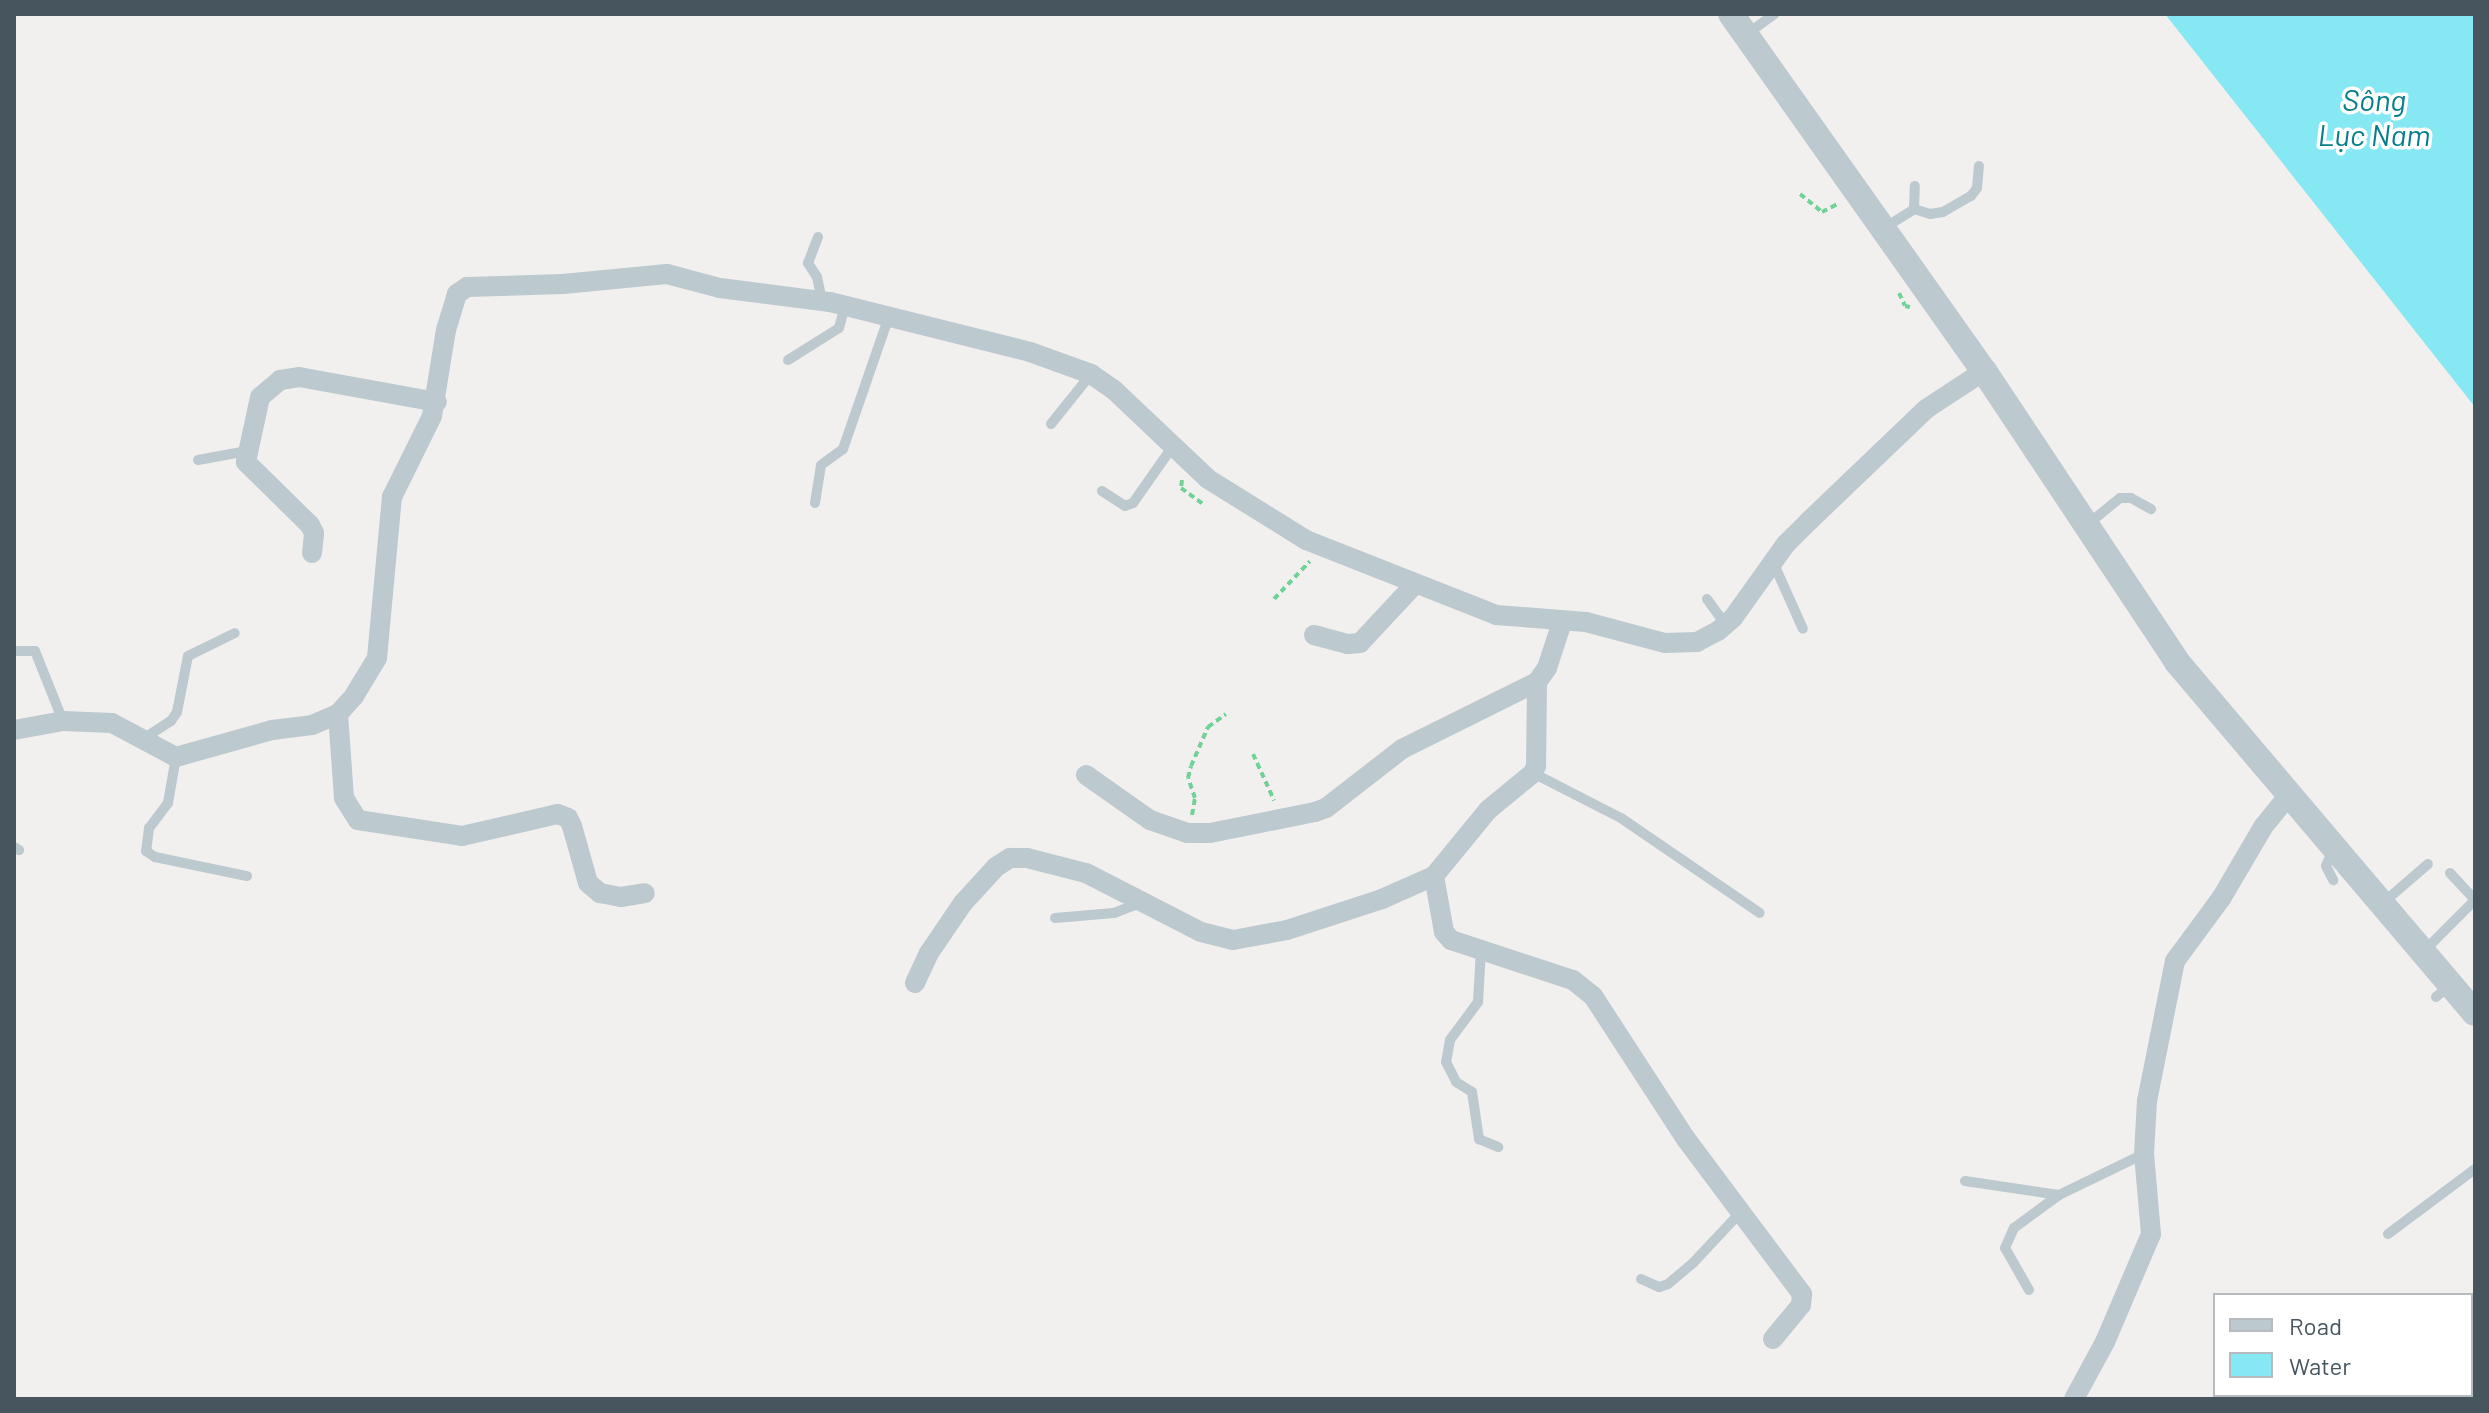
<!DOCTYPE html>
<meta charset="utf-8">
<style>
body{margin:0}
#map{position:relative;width:2489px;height:1413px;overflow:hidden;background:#f2efef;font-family:Barlow,sans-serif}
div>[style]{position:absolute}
.water>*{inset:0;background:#85e8f2}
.path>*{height:4px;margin-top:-2px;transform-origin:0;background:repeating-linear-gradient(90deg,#70d296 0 6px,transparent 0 10px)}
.service>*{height:10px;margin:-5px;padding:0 5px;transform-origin:5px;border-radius:5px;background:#bcc9cf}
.minor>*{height:20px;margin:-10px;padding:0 10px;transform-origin:10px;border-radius:10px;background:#bcc9cf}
.tertiary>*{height:26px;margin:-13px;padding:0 13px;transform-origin:13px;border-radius:13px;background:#bcc9cf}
span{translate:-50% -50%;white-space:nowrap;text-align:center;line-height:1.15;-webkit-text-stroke:7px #fff;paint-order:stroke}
.water-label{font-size:30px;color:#067e8a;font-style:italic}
.frame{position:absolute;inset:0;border:16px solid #46555e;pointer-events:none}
.legend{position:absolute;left:2213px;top:1293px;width:260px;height:104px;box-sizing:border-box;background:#fff;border:2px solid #b5bbbf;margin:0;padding:10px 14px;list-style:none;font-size:24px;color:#46555e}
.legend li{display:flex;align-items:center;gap:16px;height:40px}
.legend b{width:40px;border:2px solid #b5bbbf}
</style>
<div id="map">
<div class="water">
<div style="clip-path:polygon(2165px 14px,2475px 14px,2475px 407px)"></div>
</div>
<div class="path">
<div style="left:1800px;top:194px;width:28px;rotate:39deg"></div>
<div style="left:1822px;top:212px;width:18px;rotate:-27deg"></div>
<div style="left:1899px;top:293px;width:14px;rotate:65deg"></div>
<div style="left:1905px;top:306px;width:5px;rotate:11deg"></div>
<div style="left:1182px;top:480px;width:8px;rotate:97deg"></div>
<div style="left:1181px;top:488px;width:27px;rotate:36deg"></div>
<div style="left:1274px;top:599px;width:52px;rotate:-46.5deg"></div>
<div style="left:1253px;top:754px;width:51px;rotate:65.5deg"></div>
<div style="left:1192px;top:815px;width:17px;rotate:-80deg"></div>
<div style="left:1195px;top:798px;width:21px;rotate:-109deg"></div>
<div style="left:1188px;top:778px;width:12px;rotate:-76deg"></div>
<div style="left:1191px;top:766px;width:43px;rotate:-66.4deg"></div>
<div style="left:1208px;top:727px;width:22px;rotate:-36deg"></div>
</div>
<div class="service">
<div style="left:1747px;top:34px;width:34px;rotate:-36deg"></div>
<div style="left:1914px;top:209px;width:17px;rotate:17deg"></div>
<div style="left:1930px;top:214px;width:13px;rotate:-9deg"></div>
<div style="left:1943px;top:212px;width:32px;rotate:-30deg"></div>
<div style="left:1971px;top:196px;width:10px;rotate:-53deg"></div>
<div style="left:1977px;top:188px;width:22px;rotate:-85deg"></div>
<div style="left:1884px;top:228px;width:36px;rotate:-32deg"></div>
<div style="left:1914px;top:209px;width:23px;rotate:-88deg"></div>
<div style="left:818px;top:237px;width:28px;rotate:111deg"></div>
<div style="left:808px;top:263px;width:17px;rotate:57deg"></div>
<div style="left:817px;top:277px;width:24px;rotate:78deg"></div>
<div style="left:788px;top:360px;width:60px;rotate:-32.1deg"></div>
<div style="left:839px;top:328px;width:23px;rotate:-75deg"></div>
<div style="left:1051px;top:424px;width:64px;rotate:-51.3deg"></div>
<div style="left:198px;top:460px;width:50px;rotate:-10.4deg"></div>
<div style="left:1102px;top:491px;width:27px;rotate:33deg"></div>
<div style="left:1125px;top:506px;width:9px;rotate:-21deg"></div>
<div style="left:1133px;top:503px;width:70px;rotate:-54.9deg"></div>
<div style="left:815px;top:503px;width:38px;rotate:-81deg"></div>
<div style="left:821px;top:465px;width:27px;rotate:-36deg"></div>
<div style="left:843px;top:449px;width:141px;rotate:-70.9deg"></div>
<div style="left:2088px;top:524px;width:41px;rotate:-39.1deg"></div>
<div style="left:2120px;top:498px;width:11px"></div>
<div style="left:2131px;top:498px;width:23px;rotate:29deg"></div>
<div style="left:1773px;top:562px;width:73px;rotate:65.9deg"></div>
<div style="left:1707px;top:599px;width:32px;rotate:54deg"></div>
<div style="left:15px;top:651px;width:20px"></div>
<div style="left:35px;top:651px;width:75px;rotate:68.2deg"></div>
<div style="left:143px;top:739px;width:33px;rotate:-33deg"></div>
<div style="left:171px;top:721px;width:11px;rotate:-56deg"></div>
<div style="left:177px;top:712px;width:57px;rotate:-78.9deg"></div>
<div style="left:188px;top:656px;width:52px;rotate:-26.1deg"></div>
<div style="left:176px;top:757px;width:47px;rotate:99.9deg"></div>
<div style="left:168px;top:803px;width:31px;rotate:127deg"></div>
<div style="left:149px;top:828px;width:23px;rotate:97deg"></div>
<div style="left:146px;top:851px;width:11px;rotate:34deg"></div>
<div style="left:155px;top:857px;width:94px;rotate:11.7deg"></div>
<div style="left:1533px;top:773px;width:99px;rotate:27.1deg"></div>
<div style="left:1621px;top:818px;width:168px;rotate:34.4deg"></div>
<div style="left:14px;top:847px;width:6px;rotate:31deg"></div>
<div style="left:2333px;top:850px;width:17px;rotate:114deg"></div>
<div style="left:2326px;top:866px;width:16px;rotate:63deg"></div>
<div style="left:2450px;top:873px;width:37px;rotate:47deg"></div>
<div style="left:2384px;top:902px;width:58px;rotate:-40.8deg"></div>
<div style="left:1055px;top:918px;width:59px;rotate:-4.8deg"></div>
<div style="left:1114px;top:913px;width:30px;rotate:-21deg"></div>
<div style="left:1481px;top:950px;width:52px;rotate:93.3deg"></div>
<div style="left:1478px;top:1002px;width:47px;rotate:126.4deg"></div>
<div style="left:1450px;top:1040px;width:22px;rotate:100deg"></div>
<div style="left:1446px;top:1062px;width:22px;rotate:63deg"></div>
<div style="left:1456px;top:1082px;width:19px;rotate:32deg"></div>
<div style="left:1472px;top:1092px;width:48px;rotate:81.5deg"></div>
<div style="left:1479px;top:1139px;width:21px;rotate:23deg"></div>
<div style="left:2425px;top:950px;width:71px;rotate:-45deg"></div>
<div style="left:2436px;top:997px;width:18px;rotate:-41deg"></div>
<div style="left:1965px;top:1181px;width:95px;rotate:8.5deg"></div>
<div style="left:2388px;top:1234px;width:109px;rotate:-36.8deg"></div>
<div style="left:1641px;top:1279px;width:20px;rotate:24deg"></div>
<div style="left:1659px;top:1287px;width:9px;rotate:-18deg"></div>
<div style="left:1668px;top:1284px;width:33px;rotate:-40deg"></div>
<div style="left:1693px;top:1263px;width:69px;rotate:-46.8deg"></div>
<div style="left:2029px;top:1290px;width:48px;rotate:-119.7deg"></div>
<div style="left:2005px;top:1248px;width:22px;rotate:-66deg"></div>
<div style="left:2014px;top:1228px;width:56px;rotate:-36.3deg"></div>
<div style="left:2059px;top:1195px;width:94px;rotate:-25.8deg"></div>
</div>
<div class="minor">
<div style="left:312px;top:553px;width:20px;rotate:-84deg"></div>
<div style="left:314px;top:533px;width:9px;rotate:-117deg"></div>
<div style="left:310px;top:525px;width:90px;rotate:-135.5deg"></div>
<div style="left:246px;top:462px;width:66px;rotate:-77.8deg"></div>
<div style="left:260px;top:397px;width:26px;rotate:-40deg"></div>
<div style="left:280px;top:380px;width:19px;rotate:-9deg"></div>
<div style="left:299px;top:377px;width:140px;rotate:10.3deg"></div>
<div style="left:1314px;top:635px;width:35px;rotate:15deg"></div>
<div style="left:1348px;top:644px;width:12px;rotate:-5deg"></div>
<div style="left:1360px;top:643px;width:79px;rotate:-47deg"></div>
<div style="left:338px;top:714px;width:84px;rotate:85.9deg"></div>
<div style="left:344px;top:798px;width:26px;rotate:58deg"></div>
<div style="left:358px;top:820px;width:105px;rotate:8.7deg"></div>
<div style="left:462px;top:836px;width:98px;rotate:-12.9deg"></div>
<div style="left:558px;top:814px;width:11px;rotate:22deg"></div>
<div style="left:568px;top:818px;width:9px;rotate:63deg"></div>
<div style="left:572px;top:826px;width:59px;rotate:74.3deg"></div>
<div style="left:588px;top:883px;width:16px;rotate:40deg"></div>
<div style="left:600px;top:893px;width:21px;rotate:11deg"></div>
<div style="left:621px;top:897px;width:24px;rotate:-9deg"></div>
<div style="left:14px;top:730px;width:50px;rotate:-10.4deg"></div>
<div style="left:63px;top:721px;width:49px;rotate:2.3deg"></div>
<div style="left:112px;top:723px;width:72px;rotate:28deg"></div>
<div style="left:176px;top:757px;width:100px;rotate:-15.7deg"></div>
<div style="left:272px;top:730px;width:40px;rotate:-7.1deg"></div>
<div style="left:312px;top:725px;width:28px;rotate:-23deg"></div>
<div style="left:338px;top:714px;width:24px;rotate:-48deg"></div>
<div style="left:354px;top:696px;width:44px;rotate:-58.8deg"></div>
<div style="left:377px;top:658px;width:162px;rotate:-84.7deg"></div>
<div style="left:392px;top:497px;width:90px;rotate:-63.7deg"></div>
<div style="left:432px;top:416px;width:87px;rotate:-80.8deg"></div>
<div style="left:446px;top:330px;width:38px;rotate:-73deg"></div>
<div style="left:457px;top:294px;width:12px;rotate:-35deg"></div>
<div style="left:467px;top:287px;width:96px;rotate:-1.8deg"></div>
<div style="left:563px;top:284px;width:104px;rotate:-5.5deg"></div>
<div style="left:667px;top:274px;width:55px;rotate:14.8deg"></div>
<div style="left:720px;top:288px;width:111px;rotate:7.3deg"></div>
<div style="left:830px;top:302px;width:206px;rotate:14deg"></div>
<div style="left:1030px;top:352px;width:65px;rotate:19.8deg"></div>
<div style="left:1091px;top:374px;width:28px;rotate:35deg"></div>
<div style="left:1114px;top:390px;width:129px;rotate:43.4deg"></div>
<div style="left:1208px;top:479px;width:115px;rotate:31.9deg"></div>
<div style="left:1306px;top:540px;width:204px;rotate:21.5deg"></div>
<div style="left:1496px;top:615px;width:90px;rotate:4.4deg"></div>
<div style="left:1586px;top:622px;width:82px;rotate:14.9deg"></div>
<div style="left:1665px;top:643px;width:32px;rotate:-2deg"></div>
<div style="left:1697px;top:642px;width:24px;rotate:-28deg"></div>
<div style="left:1718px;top:631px;width:20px;rotate:-41deg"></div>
<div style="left:1733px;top:618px;width:90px;rotate:-54.5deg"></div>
<div style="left:1785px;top:545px;width:34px;rotate:-45deg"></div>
<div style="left:1809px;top:521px;width:162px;rotate:-43.7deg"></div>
<div style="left:1926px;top:409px;width:69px;rotate:-33.2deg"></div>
<div style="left:1086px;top:775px;width:78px;rotate:35.1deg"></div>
<div style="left:1150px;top:820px;width:39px;rotate:19deg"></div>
<div style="left:1187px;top:833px;width:23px"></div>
<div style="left:1210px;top:833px;width:107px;rotate:-11.3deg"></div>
<div style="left:1315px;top:812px;width:12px;rotate:-20deg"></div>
<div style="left:1326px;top:808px;width:96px;rotate:-37.8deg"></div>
<div style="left:1402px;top:749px;width:151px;rotate:-26.4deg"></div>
<div style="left:1537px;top:682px;width:17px;rotate:-54deg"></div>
<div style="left:1547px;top:668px;width:48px;rotate:-71.9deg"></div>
<div style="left:1434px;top:876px;width:57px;rotate:79.9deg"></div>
<div style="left:1444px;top:932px;width:11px;rotate:49deg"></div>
<div style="left:1451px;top:940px;width:128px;rotate:18.2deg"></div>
<div style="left:1573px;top:980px;width:26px;rotate:39deg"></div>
<div style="left:1593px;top:996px;width:171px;rotate:57deg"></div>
<div style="left:1686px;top:1139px;width:194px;rotate:53.2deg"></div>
<div style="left:1802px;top:1294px;width:11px;rotate:95deg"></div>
<div style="left:1801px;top:1305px;width:44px;rotate:129.5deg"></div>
<div style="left:915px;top:983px;width:33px;rotate:-65deg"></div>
<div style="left:929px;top:953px;width:60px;rotate:-55.8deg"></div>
<div style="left:963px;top:903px;width:49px;rotate:-47.5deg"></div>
<div style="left:996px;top:867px;width:17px;rotate:-33deg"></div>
<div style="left:1010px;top:858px;width:17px"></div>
<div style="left:1027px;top:858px;width:61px;rotate:14.3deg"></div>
<div style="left:1086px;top:873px;width:129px;rotate:27.2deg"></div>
<div style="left:1201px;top:932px;width:33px;rotate:14deg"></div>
<div style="left:1233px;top:940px;width:55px;rotate:-10.5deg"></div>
<div style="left:1287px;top:930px;width:100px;rotate:-18.1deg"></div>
<div style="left:1382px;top:899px;width:57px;rotate:-23.9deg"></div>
<div style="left:1434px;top:876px;width:85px;rotate:-50.7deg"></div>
<div style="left:1488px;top:810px;width:58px;rotate:-39.4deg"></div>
<div style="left:1533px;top:773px;width:8px;rotate:-67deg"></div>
<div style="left:1536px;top:766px;width:84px;rotate:-89.3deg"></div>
<div style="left:2074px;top:1399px;width:65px;rotate:-61.5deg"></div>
<div style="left:2105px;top:1342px;width:117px;rotate:-66.9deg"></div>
<div style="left:2151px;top:1234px;width:80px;rotate:-95deg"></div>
<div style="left:2144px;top:1154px;width:53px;rotate:-86.8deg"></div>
<div style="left:2147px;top:1101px;width:143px;rotate:-78.7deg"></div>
<div style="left:2175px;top:961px;width:79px;rotate:-53.7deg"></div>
<div style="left:2222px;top:897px;width:81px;rotate:-59.6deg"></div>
<div style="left:2263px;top:827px;width:40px;rotate:-51deg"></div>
</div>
<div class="tertiary">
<div style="left:1731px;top:14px;width:438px;rotate:54.7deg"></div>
<div style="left:1984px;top:371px;width:349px;rotate:56.4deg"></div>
<div style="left:2177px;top:662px;width:460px;rotate:49.7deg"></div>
</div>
<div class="water-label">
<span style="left:2374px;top:116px">Sông<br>Lục Nam</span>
</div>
<div class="frame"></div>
<ul class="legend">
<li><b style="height:10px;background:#bcc9cf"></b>Road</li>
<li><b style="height:22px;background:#85e8f2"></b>Water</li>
</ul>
</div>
